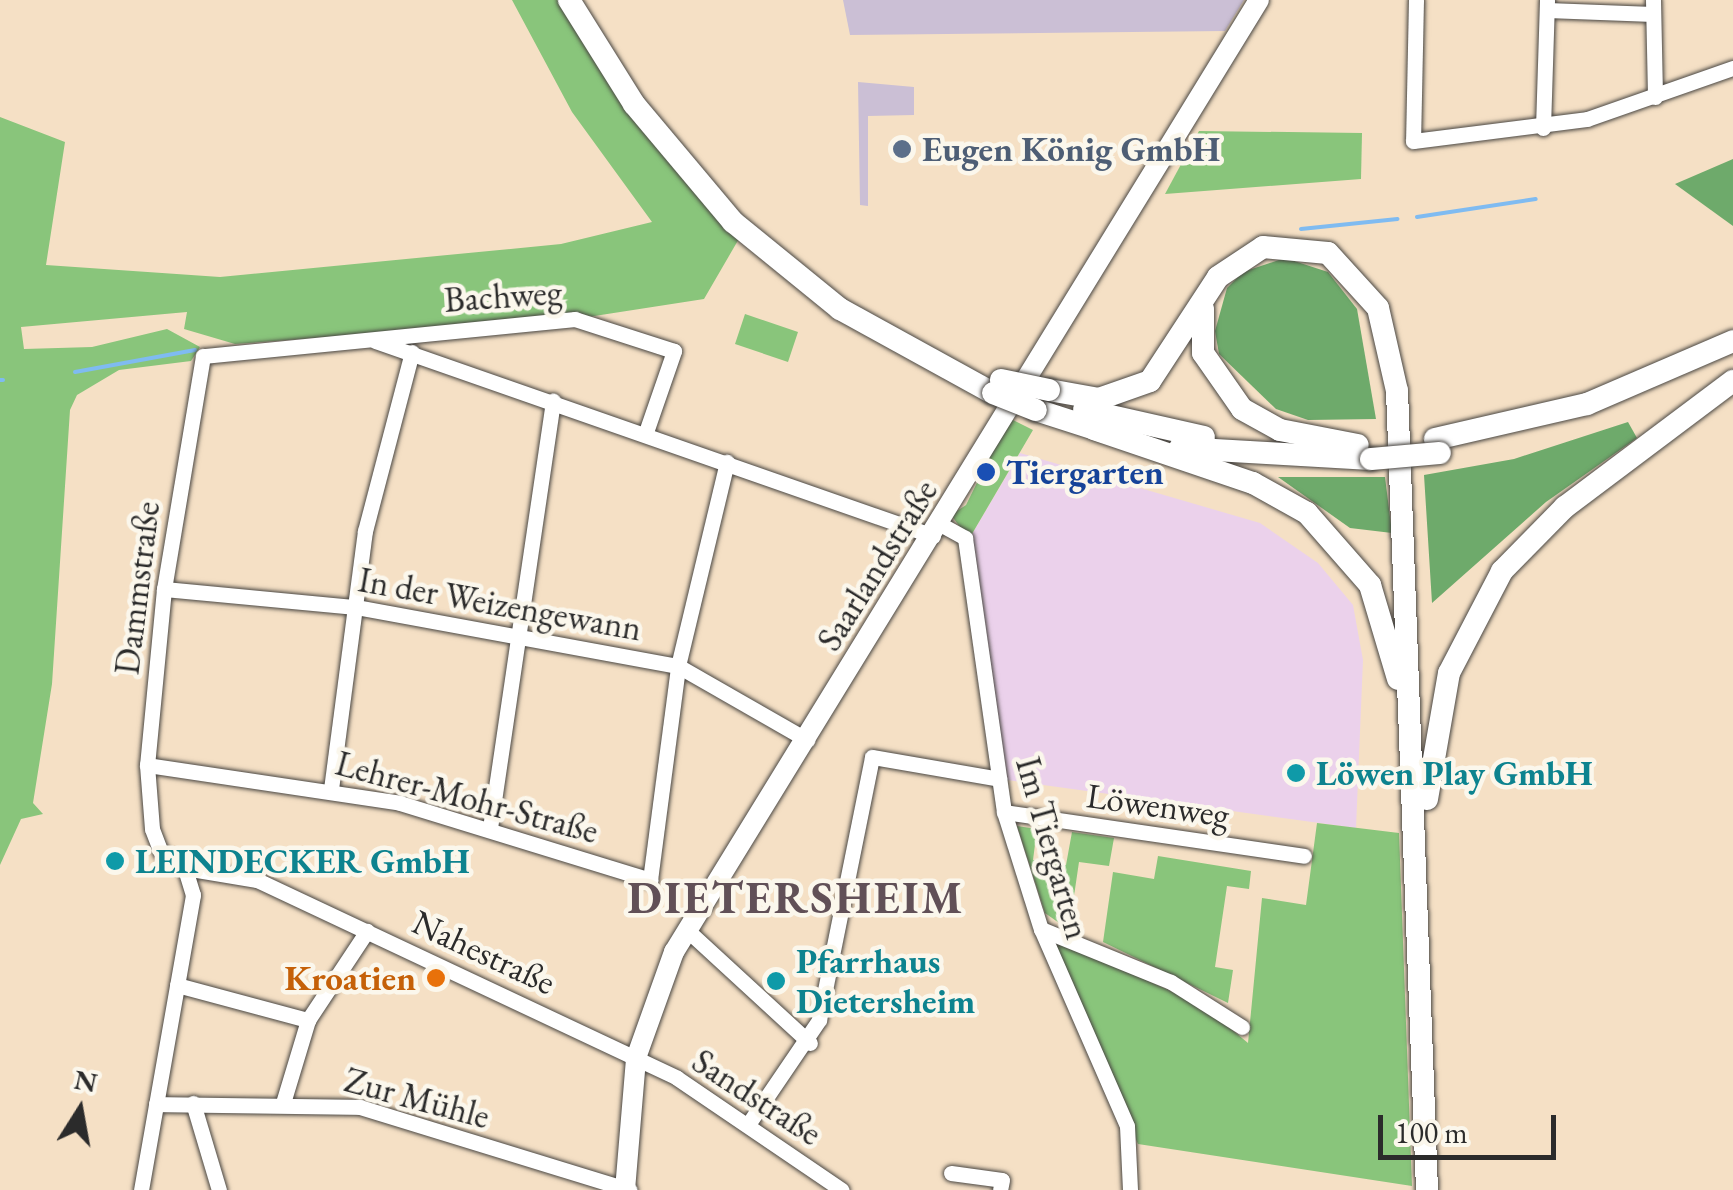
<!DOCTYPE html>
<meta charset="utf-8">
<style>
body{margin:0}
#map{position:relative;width:1733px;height:1190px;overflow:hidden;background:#f5e0c5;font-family:"EB Garamond",serif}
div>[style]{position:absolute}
.built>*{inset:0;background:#ebd1eb}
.industrial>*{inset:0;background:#cbbfd5}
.green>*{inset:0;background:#89c57b}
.forest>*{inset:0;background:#6eaa6b}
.stream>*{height:4px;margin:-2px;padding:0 2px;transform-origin:2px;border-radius:2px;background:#7fbbf1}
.roads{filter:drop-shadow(0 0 2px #494642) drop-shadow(0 0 2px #494642)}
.minor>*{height:15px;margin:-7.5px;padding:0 7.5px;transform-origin:7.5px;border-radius:7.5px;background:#fff}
.major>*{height:20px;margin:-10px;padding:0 10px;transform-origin:10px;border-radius:10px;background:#fff}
.highway>*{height:22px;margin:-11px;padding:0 11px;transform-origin:11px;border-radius:11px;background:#fff}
.bridges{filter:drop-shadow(0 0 2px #494642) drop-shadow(0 0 2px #494642)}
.highway-bridge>*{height:22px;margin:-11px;padding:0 11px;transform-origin:11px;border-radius:11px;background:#fff}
.dots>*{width:28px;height:28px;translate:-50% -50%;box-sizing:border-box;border:5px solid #fbf7ec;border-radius:50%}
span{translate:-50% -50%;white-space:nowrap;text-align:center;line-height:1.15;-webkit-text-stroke:9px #fbf7ec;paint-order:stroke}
.service-label{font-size:35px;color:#4e5e75;font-weight:700}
.left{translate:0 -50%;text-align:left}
.street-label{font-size:35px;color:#2b2b2b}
.transit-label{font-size:35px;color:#164399;font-weight:700}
.culture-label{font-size:35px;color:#0d838f;font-weight:700}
.food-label{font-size:35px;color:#c56008;font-weight:700}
.right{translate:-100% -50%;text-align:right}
.district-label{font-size:45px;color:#615057;font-weight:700;letter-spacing:2.5px}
.north{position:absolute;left:30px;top:1060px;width:100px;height:100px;-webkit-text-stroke:8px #fbf7ec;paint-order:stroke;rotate:11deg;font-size:28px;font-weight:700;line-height:40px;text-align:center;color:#2b2b2b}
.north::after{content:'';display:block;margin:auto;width:35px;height:45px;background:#2b2b2b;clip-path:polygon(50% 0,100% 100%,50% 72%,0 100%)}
.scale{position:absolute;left:1378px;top:1115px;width:178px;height:45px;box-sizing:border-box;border:5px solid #2b2b2b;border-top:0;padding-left:12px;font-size:30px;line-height:35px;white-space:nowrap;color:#2b2b2b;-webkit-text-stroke:8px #fbf7ec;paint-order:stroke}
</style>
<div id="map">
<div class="built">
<div style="clip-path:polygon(1020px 453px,1260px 523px,1318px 563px,1353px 605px,1363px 660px,1356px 828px,1007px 780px,969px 539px)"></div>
</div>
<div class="industrial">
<div style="clip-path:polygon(843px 0,1244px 0,1225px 31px,850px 35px)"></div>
<div style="clip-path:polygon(858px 82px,914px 87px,914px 115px,868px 116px,868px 206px,860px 205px)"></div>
</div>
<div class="green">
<div style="clip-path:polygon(512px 0,562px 0,740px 237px,704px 299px,575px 319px,235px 344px,184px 329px,187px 312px,21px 327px,24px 349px,92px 347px,167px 329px,200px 347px,191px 361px,119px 370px,77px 395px,70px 410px,52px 684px,33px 803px,43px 814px,21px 819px,0 865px,0 117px,65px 142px,46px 265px,220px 277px,561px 244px,652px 222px,572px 112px)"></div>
<div style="clip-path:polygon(1199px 131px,1362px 133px,1361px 179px,1165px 194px)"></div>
<div style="clip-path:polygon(745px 314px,798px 332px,788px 362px,735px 344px)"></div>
<div style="clip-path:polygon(1009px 418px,1033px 430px,969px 539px,951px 515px,966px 505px)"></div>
<div style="clip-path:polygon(1317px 823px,1399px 833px,1412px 1186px,1138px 1144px,1047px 936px,1202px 1005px,1248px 1043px,1262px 898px,1306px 905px)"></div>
<div style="clip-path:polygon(1017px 826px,1037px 829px,1033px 860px,1066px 865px,1072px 832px,1114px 838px,1109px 866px,1079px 862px,1069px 930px,1045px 913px)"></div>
<div style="clip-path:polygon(1158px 856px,1251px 871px,1249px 889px,1227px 886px,1215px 967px,1233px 970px,1228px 1003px,1103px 942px,1113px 872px,1154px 879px)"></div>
</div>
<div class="forest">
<div style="clip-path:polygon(1733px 159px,1733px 226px,1675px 184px)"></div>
<div style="clip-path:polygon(1285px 258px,1328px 272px,1357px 309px,1376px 419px,1308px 420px,1276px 409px,1219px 354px,1215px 331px,1227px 288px,1243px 272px)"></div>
<div style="clip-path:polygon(1628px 422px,1637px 438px,1546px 502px,1432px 603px,1424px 475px,1514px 459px)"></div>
<div style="clip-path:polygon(1278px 477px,1385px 477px,1392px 533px,1350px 528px)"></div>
</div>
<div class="stream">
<div style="left:1417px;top:217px;width:120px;rotate:-8.6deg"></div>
<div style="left:1301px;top:229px;width:97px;rotate:-5.9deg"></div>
<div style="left:75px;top:372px;width:122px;rotate:-10.4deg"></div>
<div style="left:0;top:380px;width:3px"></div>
</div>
<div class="roads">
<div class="minor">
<div style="left:1416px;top:0;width:141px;rotate:91.2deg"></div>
<div style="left:1413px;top:141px;width:175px;rotate:-7.2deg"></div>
<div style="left:1587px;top:119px;width:155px;rotate:-19.3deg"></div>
<div style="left:1653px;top:0;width:97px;rotate:88.8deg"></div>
<div style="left:1547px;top:10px;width:106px;rotate:2.2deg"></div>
<div style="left:1543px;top:128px;width:128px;rotate:-88.2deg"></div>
<div style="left:375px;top:341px;width:591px;rotate:19.26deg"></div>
<div style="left:646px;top:432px;width:86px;rotate:-70.9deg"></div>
<div style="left:674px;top:351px;width:104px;rotate:-162.1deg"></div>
<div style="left:575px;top:319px;width:374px;rotate:174.3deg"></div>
<div style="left:203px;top:356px;width:236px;rotate:99.5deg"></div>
<div style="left:164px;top:589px;width:177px;rotate:95.5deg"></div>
<div style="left:147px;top:765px;width:64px;rotate:85.5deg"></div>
<div style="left:152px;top:829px;width:25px;rotate:69deg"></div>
<div style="left:161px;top:852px;width:29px;rotate:34deg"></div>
<div style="left:185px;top:868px;width:73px;rotate:9.5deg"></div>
<div style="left:257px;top:880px;width:464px;rotate:25.2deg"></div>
<div style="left:677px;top:1078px;width:199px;rotate:34.2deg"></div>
<div style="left:940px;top:524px;width:29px;rotate:29deg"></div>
<div style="left:965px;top:538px;width:277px;rotate:81.9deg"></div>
<div style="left:1004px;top:812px;width:123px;rotate:72.5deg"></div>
<div style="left:1041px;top:929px;width:215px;rotate:66.4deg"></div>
<div style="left:1127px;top:1126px;width:64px;rotate:87.3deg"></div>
<div style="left:164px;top:589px;width:193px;rotate:5.4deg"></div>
<div style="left:356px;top:607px;width:327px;rotate:10.4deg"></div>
<div style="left:678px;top:666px;width:149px;rotate:29.8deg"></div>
<div style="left:147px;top:765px;width:256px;rotate:8.5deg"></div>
<div style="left:400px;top:803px;width:262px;rotate:17.1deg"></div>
<div style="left:650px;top:880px;width:216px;rotate:-82.5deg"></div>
<div style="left:678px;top:666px;width:210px;rotate:-76.5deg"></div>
<div style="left:331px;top:789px;width:260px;rotate:-82.5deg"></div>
<div style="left:365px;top:531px;width:185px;rotate:-75.3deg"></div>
<div style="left:1004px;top:812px;width:303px;rotate:8.3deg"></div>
<div style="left:490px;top:828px;width:432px;rotate:-81.6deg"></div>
<div style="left:1041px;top:929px;width:140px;rotate:22.2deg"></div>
<div style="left:1171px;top:982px;width:84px;rotate:32.4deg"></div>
<div style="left:687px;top:930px;width:167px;rotate:42.6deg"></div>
<div style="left:177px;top:985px;width:136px;rotate:15deg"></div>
<div style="left:193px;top:1103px;width:91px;rotate:73.4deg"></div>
<div style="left:283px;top:1103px;width:87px;rotate:-73.2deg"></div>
<div style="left:308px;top:1020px;width:107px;rotate:-56.5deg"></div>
<div style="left:156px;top:1104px;width:204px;rotate:0.8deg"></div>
<div style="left:360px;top:1107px;width:282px;rotate:17.1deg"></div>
<div style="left:749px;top:1123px;width:125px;rotate:-55.8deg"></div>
<div style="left:819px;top:1020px;width:268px;rotate:-78.6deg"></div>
<div style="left:872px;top:757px;width:129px;rotate:9.8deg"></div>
<div style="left:951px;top:1173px;width:51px;rotate:7.8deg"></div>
<div style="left:1002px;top:1180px;width:10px;rotate:101deg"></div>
<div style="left:141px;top:1190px;width:300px;rotate:-80deg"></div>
<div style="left:193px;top:895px;width:28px;rotate:-107deg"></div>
</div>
<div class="major">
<div style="left:625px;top:1190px;width:132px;rotate:-85.2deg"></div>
<div style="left:636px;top:1058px;width:113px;rotate:-70.3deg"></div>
<div style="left:674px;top:952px;width:1117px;rotate:-58.43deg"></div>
</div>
<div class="highway">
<div style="left:569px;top:0;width:123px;rotate:58deg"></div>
<div style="left:634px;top:104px;width:154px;rotate:50deg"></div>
<div style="left:733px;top:222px;width:138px;rotate:39.1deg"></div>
<div style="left:840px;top:309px;width:175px;rotate:28.8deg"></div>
<div style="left:1203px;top:309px;width:44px;rotate:90deg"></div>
<div style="left:1203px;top:353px;width:68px;rotate:55.1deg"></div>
<div style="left:1242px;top:409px;width:43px;rotate:28.9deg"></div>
<div style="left:1280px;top:430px;width:79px;rotate:10.9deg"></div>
<div style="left:1049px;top:390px;width:51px;rotate:10.2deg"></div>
<div style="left:1099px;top:399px;width:54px;rotate:-19.4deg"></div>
<div style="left:1150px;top:381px;width:124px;rotate:-56.8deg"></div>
<div style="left:1218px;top:277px;width:54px;rotate:-33.7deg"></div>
<div style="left:1263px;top:247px;width:65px;rotate:5.3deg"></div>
<div style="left:1328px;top:253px;width:74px;rotate:47.7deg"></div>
<div style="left:1378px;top:308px;width:85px;rotate:77.1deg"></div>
<div style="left:1397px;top:391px;width:800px;rotate:87.85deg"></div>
<div style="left:1036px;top:410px;width:71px;rotate:17.9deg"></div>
<div style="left:1084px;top:410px;width:123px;rotate:12.7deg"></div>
<div style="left:1094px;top:429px;width:168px;rotate:18.8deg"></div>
<div style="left:1253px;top:483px;width:62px;rotate:29.1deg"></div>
<div style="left:1307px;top:513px;width:96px;rotate:48.8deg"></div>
<div style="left:1370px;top:585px;width:98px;rotate:73.4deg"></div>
<div style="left:1435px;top:439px;width:156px;rotate:-13deg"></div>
<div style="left:1587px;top:404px;width:159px;rotate:-23.3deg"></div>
<div style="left:1180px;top:448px;width:191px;rotate:3.3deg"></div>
<div style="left:1427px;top:799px;width:128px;rotate:-80.1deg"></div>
<div style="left:1449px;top:673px;width:115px;rotate:-62.5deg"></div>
<div style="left:1502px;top:571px;width:90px;rotate:-45.5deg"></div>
<div style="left:1565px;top:507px;width:210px;rotate:-36.9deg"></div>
</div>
</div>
<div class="bridges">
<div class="highway-bridge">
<div style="left:1001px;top:380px;width:49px;rotate:11.8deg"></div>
<div style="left:993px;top:393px;width:46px;rotate:21.6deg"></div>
<div style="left:1371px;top:459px;width:69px;rotate:-5deg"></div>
</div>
</div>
<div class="dots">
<div style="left:902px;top:149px;background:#5c6f8a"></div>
<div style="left:986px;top:472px;background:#1a4fb4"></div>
<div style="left:1296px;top:773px;background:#0f9aa8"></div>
<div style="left:115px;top:861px;background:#0f9aa8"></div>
<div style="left:436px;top:978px;background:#e8710a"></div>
<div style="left:776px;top:981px;background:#0f9aa8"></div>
</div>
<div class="service-label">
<span class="left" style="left:922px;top:149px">Eugen König GmbH</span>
</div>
<div class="street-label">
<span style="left:503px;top:296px;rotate:-4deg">Bachweg</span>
<span style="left:877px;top:565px;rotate:-58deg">Saarlandstraße</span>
<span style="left:137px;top:588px;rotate:-83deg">Dammstraße</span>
<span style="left:500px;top:604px;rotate:10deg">In der Weizengewann</span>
<span style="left:467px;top:797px;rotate:15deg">Lehrer-Mohr-Straße</span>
<span style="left:1158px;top:805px;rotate:8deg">Löwenweg</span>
<span style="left:1053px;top:848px;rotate:74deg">Im Tiergarten</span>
<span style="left:484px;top:952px;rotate:25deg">Nahestraße</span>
<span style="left:757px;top:1097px;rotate:33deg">Sandstraße</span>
<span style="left:417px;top:1098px;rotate:15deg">Zur Mühle</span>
</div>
<div class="transit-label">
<span class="left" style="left:1006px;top:472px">Tiergarten</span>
</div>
<div class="culture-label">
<span class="left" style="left:1316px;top:773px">Löwen Play GmbH</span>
<span class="left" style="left:135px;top:861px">LEINDECKER GmbH</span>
<span class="left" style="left:796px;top:981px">Pfarrhaus<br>Dietersheim</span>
</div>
<div class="food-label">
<span class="right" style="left:416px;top:978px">Kroatien</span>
</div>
<div class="district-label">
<span style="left:796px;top:898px">DIETERSHEIM</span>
</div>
<div class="north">N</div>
<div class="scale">100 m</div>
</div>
